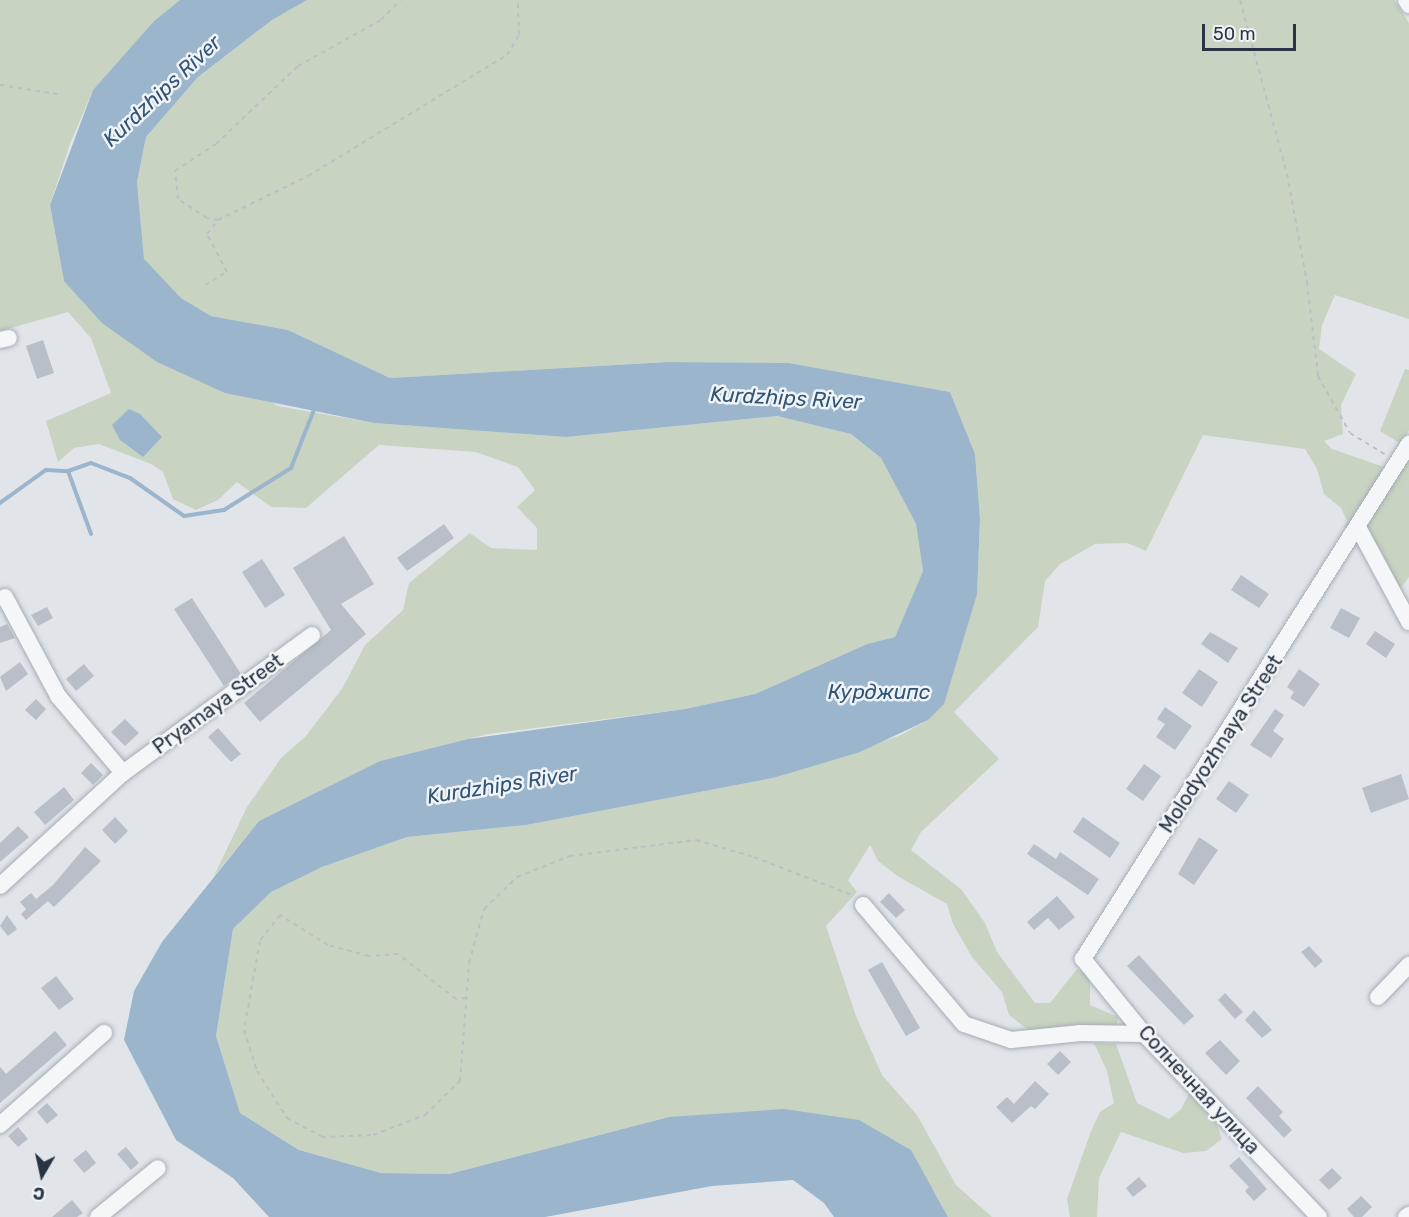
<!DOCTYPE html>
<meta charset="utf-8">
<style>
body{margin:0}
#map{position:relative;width:1409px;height:1217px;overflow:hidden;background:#e1e5ea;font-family:Rubik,sans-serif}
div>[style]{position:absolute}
.green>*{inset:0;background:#c8d4c1}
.water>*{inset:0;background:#9ab5cc}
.stream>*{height:4px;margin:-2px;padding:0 2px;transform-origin:2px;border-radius:2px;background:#9ab5cc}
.building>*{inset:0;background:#b8bfc8}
.path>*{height:2px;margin-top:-1px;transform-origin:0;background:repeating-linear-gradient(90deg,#bbc0c5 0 4.5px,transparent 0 9px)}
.roads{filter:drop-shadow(0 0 2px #a6acb5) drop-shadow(0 0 2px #a6acb5)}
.minor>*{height:16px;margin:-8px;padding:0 8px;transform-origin:8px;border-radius:8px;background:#f4f6f8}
span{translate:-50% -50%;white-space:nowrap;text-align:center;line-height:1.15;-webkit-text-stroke:5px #f1f4f7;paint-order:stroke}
.street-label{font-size:20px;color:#283443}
.water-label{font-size:21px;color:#305579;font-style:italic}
.north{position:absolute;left:12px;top:1145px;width:60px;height:60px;-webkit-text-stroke:4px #f1f4f7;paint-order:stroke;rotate:189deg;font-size:16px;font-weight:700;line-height:24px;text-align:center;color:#283443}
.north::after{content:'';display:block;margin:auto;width:21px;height:27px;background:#283443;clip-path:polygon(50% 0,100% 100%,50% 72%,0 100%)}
.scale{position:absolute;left:1202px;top:24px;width:94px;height:27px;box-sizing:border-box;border:3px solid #283443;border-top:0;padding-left:8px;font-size:18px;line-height:21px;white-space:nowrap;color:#283443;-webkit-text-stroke:4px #f1f4f7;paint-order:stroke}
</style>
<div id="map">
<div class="green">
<div style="clip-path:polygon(0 0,180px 0,154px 21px,93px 90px,70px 144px,50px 205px,64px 281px,278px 406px,374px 423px,566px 437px,777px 416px,851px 434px,881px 458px,916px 524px,923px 571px,895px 637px,867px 644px,755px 694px,685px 709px,488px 734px,380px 761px,259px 821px,214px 876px,247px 807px,281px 758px,305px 737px,342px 689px,365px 645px,403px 610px,409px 583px,470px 533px,491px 548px,537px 550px,537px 528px,517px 507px,535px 490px,518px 467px,476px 452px,379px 445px,306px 508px,271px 507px,237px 482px,218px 500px,196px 510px,173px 499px,163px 472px,151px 464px,99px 444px,74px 448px,58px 462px,46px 421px,111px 393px,91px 338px,68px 312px,0 331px)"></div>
<div style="clip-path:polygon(307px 0,1394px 0,1409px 23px,1409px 319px,1335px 295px,1322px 325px,1319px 349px,1356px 374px,1341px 405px,1343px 434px,1324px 441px,1332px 449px,1384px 467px,1349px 529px,1344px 527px,1347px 521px,1341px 508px,1324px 494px,1317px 469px,1305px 449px,1203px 435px,1146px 551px,1127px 543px,1095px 544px,1060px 564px,1045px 581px,1038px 627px,954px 712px,999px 759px,921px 832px,911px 850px,962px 890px,985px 923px,997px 952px,1035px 1003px,1050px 1003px,1077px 969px,1090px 977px,1090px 1005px,1118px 1017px,1116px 1030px,1031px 1032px,1009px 1015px,1002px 992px,972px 957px,953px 924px,947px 904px,899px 877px,878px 861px,870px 845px,848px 880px,857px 892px,826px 926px,856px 1016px,882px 1075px,917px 1115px,956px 1185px,992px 1217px,948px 1217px,933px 1189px,669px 1117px,449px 1174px,381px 1173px,299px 1150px,240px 1113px,216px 1036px,233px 929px,271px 892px,322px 867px,407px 837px,526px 825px,773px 778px,899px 736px,928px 720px,977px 594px,980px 519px,975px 454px,950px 392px,789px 363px,668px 362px,390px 378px,288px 330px,211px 316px,181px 298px,144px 260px,137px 182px,146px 137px,198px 77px,272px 20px)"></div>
<div style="clip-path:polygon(1405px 369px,1409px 370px,1409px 430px,1401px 444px,1380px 431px)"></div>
<div style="clip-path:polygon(1409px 456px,1409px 577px,1400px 589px,1365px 529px)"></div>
<div style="clip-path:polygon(1094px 1043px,1116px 1044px,1137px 1103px,1169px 1119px,1181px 1109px,1190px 1092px,1214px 1117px,1222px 1139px,1206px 1151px,1183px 1153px,1121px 1132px,1099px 1178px,1097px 1217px,1070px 1217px,1067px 1199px,1091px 1131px,1100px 1112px,1114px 1103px,1107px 1071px)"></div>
</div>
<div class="water">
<div style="clip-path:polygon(180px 0,307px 0,272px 20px,198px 77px,146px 137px,137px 182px,144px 259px,181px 298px,211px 316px,288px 330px,390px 378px,668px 362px,789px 363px,950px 392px,975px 454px,980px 519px,977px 594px,944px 704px,928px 720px,860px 752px,773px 778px,526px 825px,407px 837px,322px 867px,271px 892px,233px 929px,216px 1036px,240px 1113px,299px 1150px,381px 1173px,449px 1174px,669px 1117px,784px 1109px,859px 1120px,911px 1150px,948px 1217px,834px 1217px,824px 1203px,793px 1180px,712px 1186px,545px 1217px,269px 1217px,233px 1178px,176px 1140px,124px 1040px,134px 991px,162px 942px,259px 821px,380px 761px,468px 739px,685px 709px,755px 694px,867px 644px,895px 637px,923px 571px,916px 524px,881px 458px,851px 434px,777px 416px,566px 437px,374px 423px,225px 393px,157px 362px,102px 323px,64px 281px,50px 205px,93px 90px,154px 21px)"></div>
<div style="clip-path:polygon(129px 409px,140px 414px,162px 437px,143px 457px,120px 440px,112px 425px)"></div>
</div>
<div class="stream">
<div style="left:68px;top:471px;width:24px;rotate:-19deg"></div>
<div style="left:91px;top:463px;width:42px;rotate:21deg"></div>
<div style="left:130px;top:478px;width:66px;rotate:35.1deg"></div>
<div style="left:184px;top:516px;width:40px;rotate:-8.5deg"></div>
<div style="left:224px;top:510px;width:79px;rotate:-32.1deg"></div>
<div style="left:291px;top:468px;width:62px;rotate:-68.4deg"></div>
<div style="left:0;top:503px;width:57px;rotate:-35.7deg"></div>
<div style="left:46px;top:470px;width:22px;rotate:3deg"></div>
<div style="left:68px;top:471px;width:67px;rotate:69.9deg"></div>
</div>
<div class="building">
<div style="clip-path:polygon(43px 340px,54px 373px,37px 379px,26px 346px)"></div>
<div style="clip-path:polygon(444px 524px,454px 538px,407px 571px,397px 558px)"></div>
<div style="clip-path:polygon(344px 536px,374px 584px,341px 604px,366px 634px,260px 722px,244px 703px,331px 630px,293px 568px)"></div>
<div style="clip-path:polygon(262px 559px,285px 595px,265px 608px,242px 572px)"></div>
<div style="clip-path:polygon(1241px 575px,1269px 594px,1259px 608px,1231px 590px)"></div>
<div style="clip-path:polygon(192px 598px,241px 674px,224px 686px,174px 609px)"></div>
<div style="clip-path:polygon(47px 607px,53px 618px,38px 626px,31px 615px)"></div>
<div style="clip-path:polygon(1341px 608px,1360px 618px,1349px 638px,1330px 628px)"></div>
<div style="clip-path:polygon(7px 624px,15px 638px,0 643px,0 627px)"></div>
<div style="clip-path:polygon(1375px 631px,1395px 644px,1386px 658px,1366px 644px)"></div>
<div style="clip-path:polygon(1210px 632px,1238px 648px,1228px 663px,1201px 644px)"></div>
<div style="clip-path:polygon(20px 662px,28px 674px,6px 691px,0 677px)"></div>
<div style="clip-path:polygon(84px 664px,94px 676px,76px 691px,66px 679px)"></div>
<div style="clip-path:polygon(1199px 669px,1218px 682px,1202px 707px,1182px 693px)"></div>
<div style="clip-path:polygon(1299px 669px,1320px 684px,1304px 707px,1290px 698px,1294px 692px,1287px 687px)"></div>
<div style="clip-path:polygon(36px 699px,46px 709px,36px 720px,25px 710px)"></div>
<div style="clip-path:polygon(1165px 707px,1192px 726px,1175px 750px,1156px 737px,1165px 724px,1157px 719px)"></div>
<div style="clip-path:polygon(1275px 709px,1284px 715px,1273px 731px,1284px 739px,1271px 758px,1250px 745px)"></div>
<div style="clip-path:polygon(125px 719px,139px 733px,125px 746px,111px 732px)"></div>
<div style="clip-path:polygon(218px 728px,241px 754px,231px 762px,208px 737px)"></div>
<div style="clip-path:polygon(91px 763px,103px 775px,93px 785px,81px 773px)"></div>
<div style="clip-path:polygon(1144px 764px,1161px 776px,1143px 801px,1126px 789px)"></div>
<div style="clip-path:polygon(1401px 774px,1409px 799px,1371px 813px,1362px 788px)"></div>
<div style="clip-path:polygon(1229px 781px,1249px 795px,1236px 813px,1216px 799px)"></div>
<div style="clip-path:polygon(64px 787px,74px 800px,45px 825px,34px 812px)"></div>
<div style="clip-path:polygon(115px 817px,128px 831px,115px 844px,102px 830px)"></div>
<div style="clip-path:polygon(1083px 817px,1120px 843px,1110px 858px,1073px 832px)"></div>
<div style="clip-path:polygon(18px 826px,29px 837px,0 862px,0 843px)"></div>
<div style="clip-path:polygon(1199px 837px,1218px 850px,1194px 885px,1178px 874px)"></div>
<div style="clip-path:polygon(1034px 844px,1056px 859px,1060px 852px,1099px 879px,1088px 895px,1027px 854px)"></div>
<div style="clip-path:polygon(85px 847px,101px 861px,54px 907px,48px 901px,26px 920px,21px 914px,26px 909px,20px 902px,31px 893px,36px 899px,53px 885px)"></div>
<div style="clip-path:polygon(889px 893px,905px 910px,896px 918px,880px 902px)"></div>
<div style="clip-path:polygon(1057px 896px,1075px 917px,1059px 930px,1048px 918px,1034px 930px,1027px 922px)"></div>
<div style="clip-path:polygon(7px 915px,17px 929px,8px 936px,0 926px)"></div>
<div style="clip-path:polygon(1309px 946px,1323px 961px,1315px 968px,1301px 952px)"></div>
<div style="clip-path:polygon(1139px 955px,1194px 1016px,1184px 1025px,1127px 966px)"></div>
<div style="clip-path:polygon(882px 962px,920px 1028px,906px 1036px,868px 970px)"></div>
<div style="clip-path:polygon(56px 976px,74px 999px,59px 1010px,41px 988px)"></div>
<div style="clip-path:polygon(1225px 993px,1243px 1012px,1235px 1019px,1218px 1000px)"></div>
<div style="clip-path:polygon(1254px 1010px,1272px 1030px,1262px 1038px,1245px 1020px)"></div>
<div style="clip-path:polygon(55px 1031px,67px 1045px,0 1103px,0 1067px,6px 1074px)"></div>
<div style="clip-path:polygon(1220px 1040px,1240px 1061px,1226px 1075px,1205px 1053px)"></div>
<div style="clip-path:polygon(1060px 1051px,1071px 1062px,1058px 1075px,1047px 1064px)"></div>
<div style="clip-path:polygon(1035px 1081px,1049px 1094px,1035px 1109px,1031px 1106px,1012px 1123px,996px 1107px,1007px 1097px,1014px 1104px)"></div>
<div style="clip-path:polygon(1258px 1086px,1283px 1112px,1279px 1116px,1292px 1130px,1284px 1138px,1246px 1098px)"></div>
<div style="clip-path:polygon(47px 1103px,58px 1115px,47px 1124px,37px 1112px)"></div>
<div style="clip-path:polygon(18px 1127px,28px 1139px,18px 1147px,8px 1136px)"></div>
<div style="clip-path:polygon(126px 1147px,139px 1163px,131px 1170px,117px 1154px)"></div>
<div style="clip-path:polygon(86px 1150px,96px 1163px,84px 1173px,73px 1160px)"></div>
<div style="clip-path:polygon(1239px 1157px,1267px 1189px,1254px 1201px,1245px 1191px,1249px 1187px,1229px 1166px)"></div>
<div style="clip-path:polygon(1332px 1168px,1342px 1178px,1329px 1190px,1319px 1180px)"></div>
<div style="clip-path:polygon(1139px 1177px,1147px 1186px,1133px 1197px,1126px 1188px)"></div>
<div style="clip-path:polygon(1361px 1196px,1372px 1207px,1362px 1217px,1354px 1217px,1347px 1209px)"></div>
<div style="clip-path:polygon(72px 1200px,83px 1213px,77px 1217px,52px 1217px)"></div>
</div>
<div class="path">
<div style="left:1240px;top:0;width:180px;rotate:74.9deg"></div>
<div style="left:1287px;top:174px;width:110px;rotate:79.5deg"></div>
<div style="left:1307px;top:282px;width:95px;rotate:83.3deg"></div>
<div style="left:1318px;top:376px;width:65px;rotate:60.7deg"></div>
<div style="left:1350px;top:433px;width:42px;rotate:31.4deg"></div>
<div style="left:0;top:85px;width:58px;rotate:9deg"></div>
<div style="left:218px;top:220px;width:11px;rotate:-170deg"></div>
<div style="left:207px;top:218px;width:35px;rotate:-147deg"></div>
<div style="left:178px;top:199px;width:28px;rotate:-96deg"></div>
<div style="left:175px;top:171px;width:49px;rotate:-33.4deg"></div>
<div style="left:216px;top:144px;width:113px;rotate:-43.6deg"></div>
<div style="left:298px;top:66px;width:95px;rotate:-29deg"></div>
<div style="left:381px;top:20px;width:28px;rotate:-46deg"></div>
<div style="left:205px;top:285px;width:26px;rotate:-31deg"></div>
<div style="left:227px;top:272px;width:43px;rotate:-117.8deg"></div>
<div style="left:207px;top:234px;width:18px;rotate:-52deg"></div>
<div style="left:218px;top:220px;width:100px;rotate:-26.1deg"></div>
<div style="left:308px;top:176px;width:233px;rotate:-31.3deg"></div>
<div style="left:507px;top:55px;width:23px;rotate:-59deg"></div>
<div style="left:519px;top:35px;width:35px;rotate:-92deg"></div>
<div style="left:466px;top:998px;width:10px;rotate:174deg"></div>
<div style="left:456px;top:999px;width:73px;rotate:-142.2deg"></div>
<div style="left:398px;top:954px;width:29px;rotate:176deg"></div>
<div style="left:369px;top:956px;width:42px;rotate:-165deg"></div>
<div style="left:328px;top:945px;width:57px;rotate:-148deg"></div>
<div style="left:280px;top:915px;width:33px;rotate:128deg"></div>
<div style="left:260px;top:941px;width:90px;rotate:100.2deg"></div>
<div style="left:244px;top:1030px;width:43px;rotate:72.4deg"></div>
<div style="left:257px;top:1071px;width:56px;rotate:57.4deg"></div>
<div style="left:287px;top:1118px;width:40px;rotate:28deg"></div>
<div style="left:322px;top:1137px;width:51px;rotate:-2.2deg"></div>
<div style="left:373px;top:1135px;width:56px;rotate:-21deg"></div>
<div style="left:425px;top:1115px;width:49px;rotate:-44.2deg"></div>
<div style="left:460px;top:1081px;width:118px;rotate:-85.6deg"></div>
<div style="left:469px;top:963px;width:56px;rotate:-74.5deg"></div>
<div style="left:484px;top:909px;width:46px;rotate:-44.1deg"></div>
<div style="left:517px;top:877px;width:57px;rotate:-21.6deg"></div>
<div style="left:570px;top:856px;width:127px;rotate:-7.2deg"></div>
<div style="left:696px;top:840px;width:60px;rotate:16.3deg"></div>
<div style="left:754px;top:857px;width:105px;rotate:21.2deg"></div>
</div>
<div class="roads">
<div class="minor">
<div style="left:1406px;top:0;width:6px;rotate:59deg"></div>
<div style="left:0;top:340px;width:9px;rotate:-13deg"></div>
<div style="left:1359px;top:529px;width:106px;rotate:61.7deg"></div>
<div style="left:5px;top:597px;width:112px;rotate:61.8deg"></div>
<div style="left:58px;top:696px;width:101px;rotate:49.8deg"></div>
<div style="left:0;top:886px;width:167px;rotate:-42.6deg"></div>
<div style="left:123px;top:773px;width:234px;rotate:-36.1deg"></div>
<div style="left:863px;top:905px;width:156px;rotate:49.7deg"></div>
<div style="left:964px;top:1024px;width:50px;rotate:18.8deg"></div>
<div style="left:1011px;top:1040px;width:70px;rotate:-5.7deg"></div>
<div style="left:1081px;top:1033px;width:63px;rotate:0.9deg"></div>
<div style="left:1378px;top:997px;width:45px;rotate:-45.9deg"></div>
<div style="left:0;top:1125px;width:139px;rotate:-41.5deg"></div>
<div style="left:98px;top:1217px;width:77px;rotate:-39.2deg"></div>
<div style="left:1319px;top:1217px;width:253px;rotate:-133.7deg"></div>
<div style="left:1144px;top:1034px;width:97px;rotate:-129.1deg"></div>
<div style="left:1083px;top:959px;width:610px;rotate:-57.67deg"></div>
<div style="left:1406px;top:1217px;width:4px;rotate:-34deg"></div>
</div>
</div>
<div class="street-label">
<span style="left:218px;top:704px;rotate:-36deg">Pryamaya Street</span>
<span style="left:1221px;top:744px;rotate:-57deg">Molodyozhnaya Street</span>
<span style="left:1199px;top:1090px;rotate:47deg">Солнечная улица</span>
</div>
<div class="water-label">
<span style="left:162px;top:91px;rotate:-43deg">Kurdzhips River</span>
<span style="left:786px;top:398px;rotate:3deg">Kurdzhips River</span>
<span style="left:879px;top:692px">Курджипс</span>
<span style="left:502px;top:785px;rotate:-9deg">Kurdzhips River</span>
</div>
<div class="north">С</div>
<div class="scale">50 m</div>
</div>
